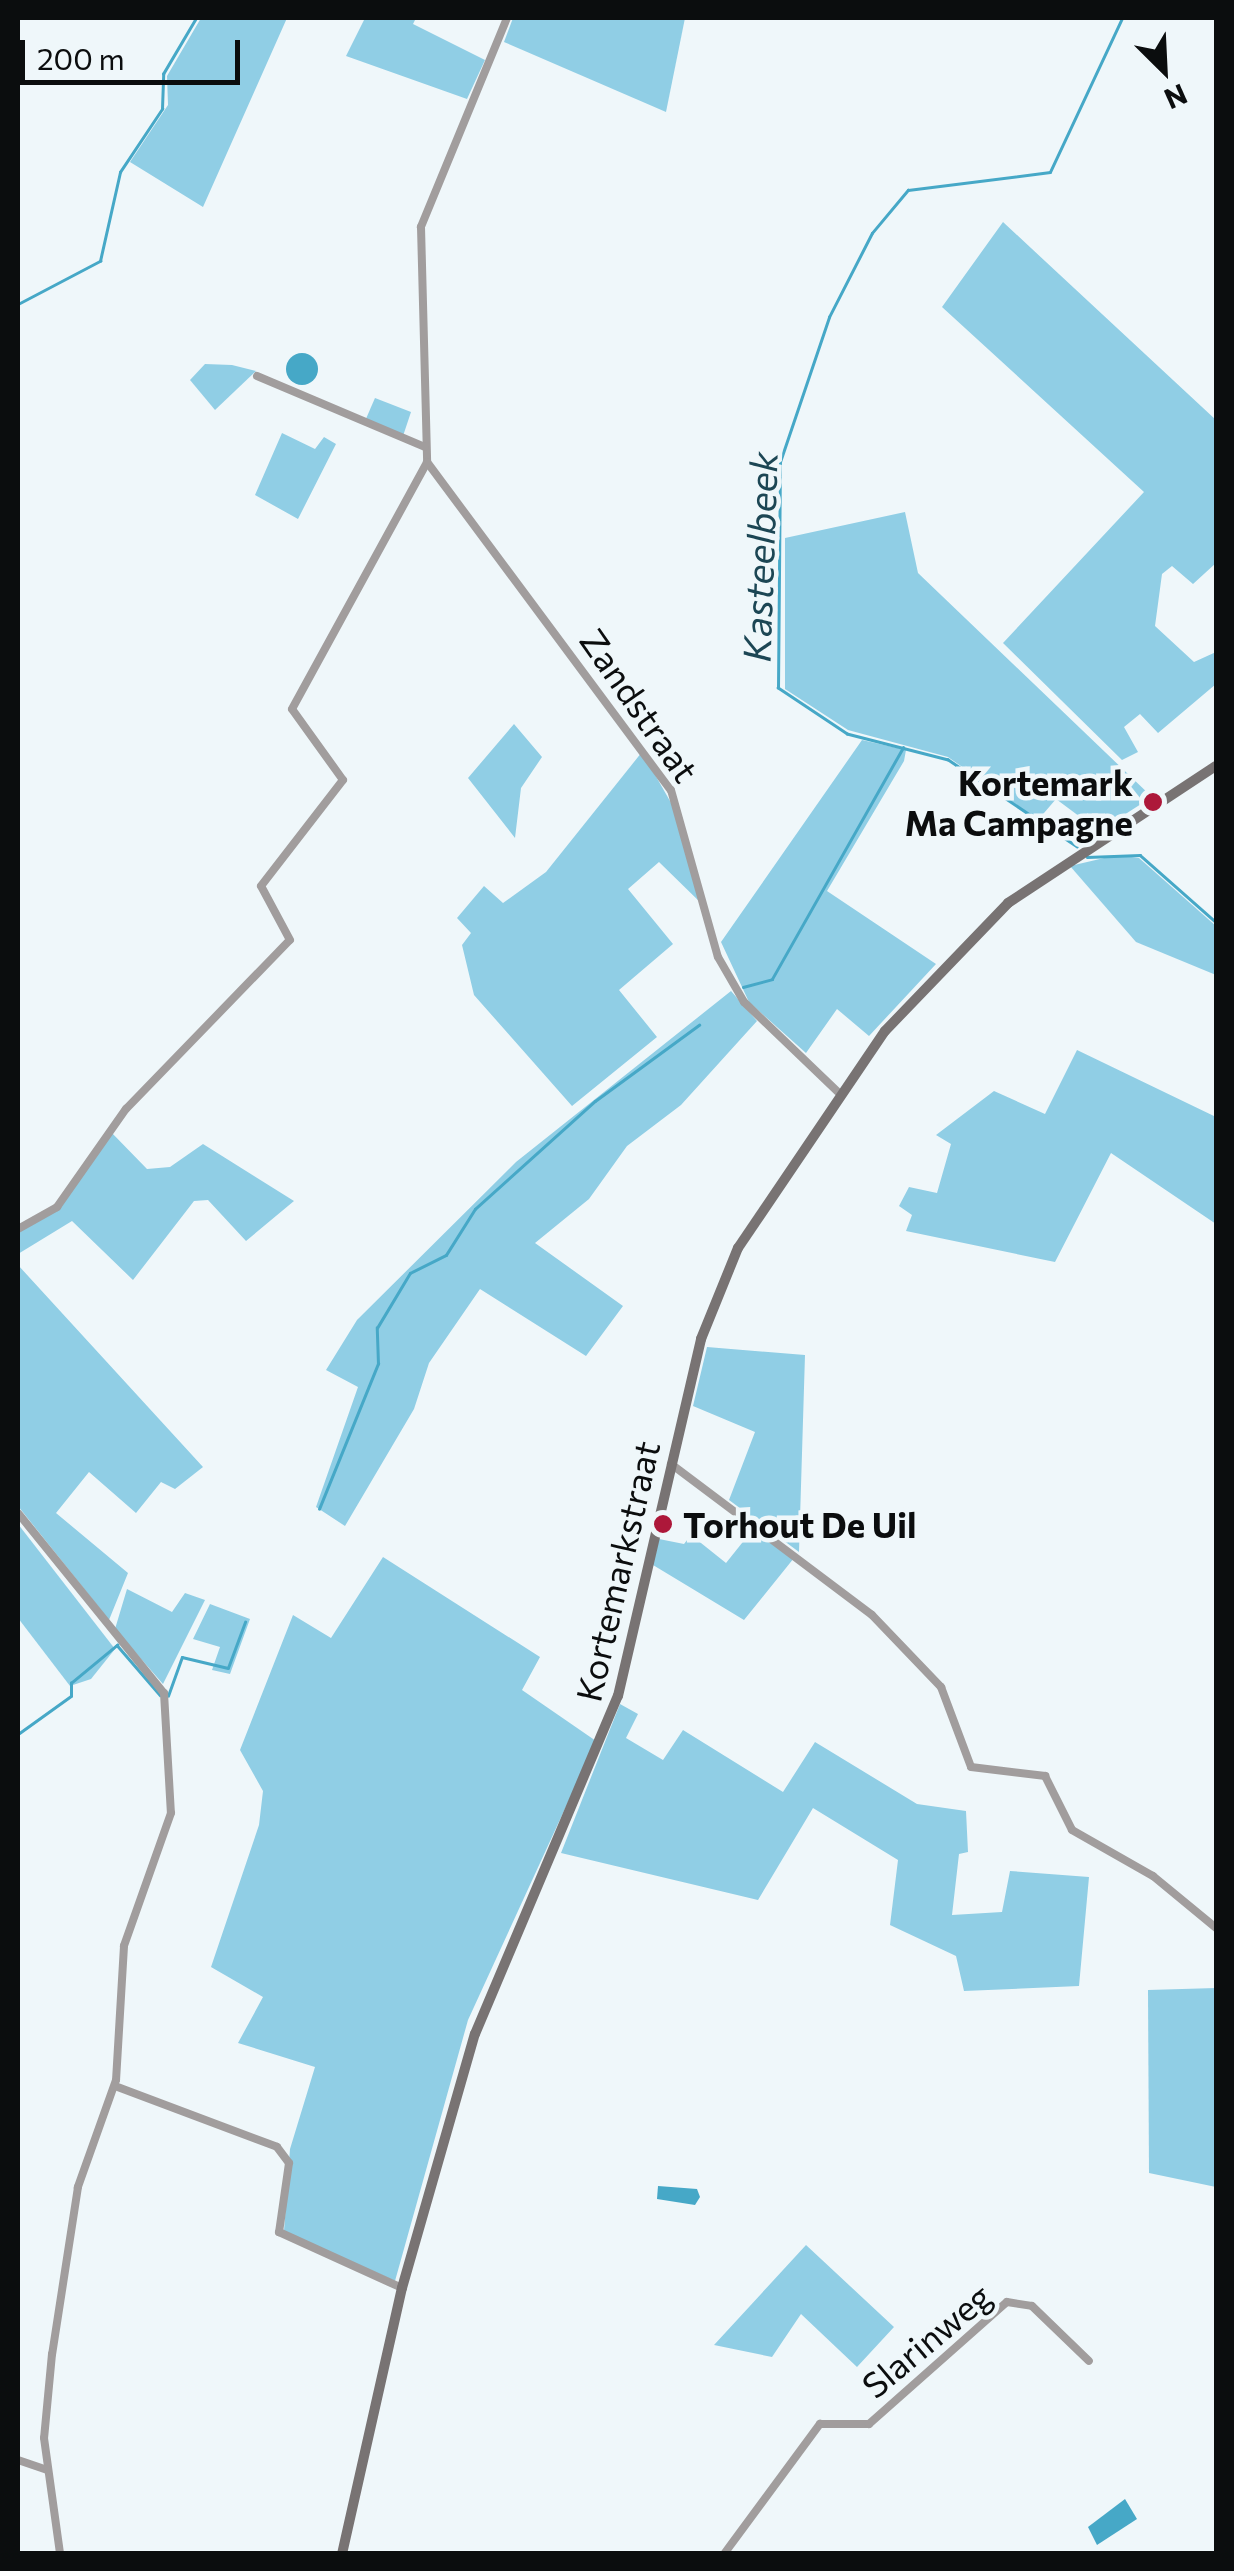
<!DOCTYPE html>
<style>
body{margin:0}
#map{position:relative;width:1234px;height:2571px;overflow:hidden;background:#eff7fa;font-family:Commissioner,sans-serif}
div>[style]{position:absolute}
.green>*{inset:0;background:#90cee5}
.water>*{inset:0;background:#46a8c7}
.round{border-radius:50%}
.stream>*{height:2.5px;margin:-1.25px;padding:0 1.25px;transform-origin:1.25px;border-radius:1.25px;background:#46a8c7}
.street>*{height:8px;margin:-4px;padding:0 4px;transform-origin:4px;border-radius:4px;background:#a19d9d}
.secondary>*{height:10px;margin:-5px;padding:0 5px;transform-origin:5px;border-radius:5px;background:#787373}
.dots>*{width:28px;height:28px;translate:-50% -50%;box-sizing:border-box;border:5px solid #eff7fa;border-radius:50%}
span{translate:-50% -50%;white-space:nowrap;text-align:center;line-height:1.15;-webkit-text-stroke:9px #eff7fa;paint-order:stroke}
.street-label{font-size:35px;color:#0b0d0e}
.poi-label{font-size:35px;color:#0b0d0e;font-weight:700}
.right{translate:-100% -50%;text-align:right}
.left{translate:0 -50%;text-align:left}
.water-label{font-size:38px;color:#1c4654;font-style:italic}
.frame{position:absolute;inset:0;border:20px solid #0b0d0e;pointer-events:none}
.north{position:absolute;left:1114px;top:20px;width:100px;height:100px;-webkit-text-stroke:8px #eff7fa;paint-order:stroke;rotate:156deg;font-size:28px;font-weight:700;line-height:40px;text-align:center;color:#0b0d0e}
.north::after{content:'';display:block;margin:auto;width:35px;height:45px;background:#0b0d0e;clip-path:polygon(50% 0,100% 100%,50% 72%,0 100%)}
.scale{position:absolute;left:20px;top:40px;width:220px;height:45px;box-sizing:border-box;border:5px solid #0b0d0e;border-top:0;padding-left:12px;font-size:30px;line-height:35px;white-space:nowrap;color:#0b0d0e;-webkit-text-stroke:8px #eff7fa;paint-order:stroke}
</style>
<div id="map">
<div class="green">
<div style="clip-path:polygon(201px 18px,287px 18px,203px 207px,130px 162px,168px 105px,167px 76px)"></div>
<div style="clip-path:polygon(365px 18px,416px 18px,413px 24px,485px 60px,467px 99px,346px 56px)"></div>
<div style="clip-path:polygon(513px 18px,685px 18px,666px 112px,504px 42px)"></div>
<div style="clip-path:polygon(1003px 222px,1216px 420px,1216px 563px,1193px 584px,1172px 566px,1162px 574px,1155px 626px,1194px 662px,1216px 652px,1216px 684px,1158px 733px,1140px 714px,1124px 727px,1138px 752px,1122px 760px,1003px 643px,1144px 492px,942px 307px)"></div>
<div style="clip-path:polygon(205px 364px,232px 365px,256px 371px,215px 410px,190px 380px)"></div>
<div style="clip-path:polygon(375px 398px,411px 412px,403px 436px,365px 421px)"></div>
<div style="clip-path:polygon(282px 433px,315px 449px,324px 437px,336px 444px,298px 519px,255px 495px)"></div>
<div style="clip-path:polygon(905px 512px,918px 573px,1152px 797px,1099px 831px,1056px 799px,1038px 820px,948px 757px,848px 730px,785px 689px,785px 538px)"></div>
<div style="clip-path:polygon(514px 724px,542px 757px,521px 788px,515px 838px,468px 778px)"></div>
<div style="clip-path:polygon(862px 740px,906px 750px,904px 761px,827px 891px,936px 964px,869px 1036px,837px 1009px,806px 1053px,749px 1002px,721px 942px)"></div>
<div style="clip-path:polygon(642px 752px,682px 822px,704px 906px,659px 862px,628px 889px,673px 944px,619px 990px,657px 1037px,572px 1106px,474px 995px,462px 945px,471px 933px,457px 918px,484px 886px,503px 903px,546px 872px)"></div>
<div style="clip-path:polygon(1117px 855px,1139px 858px,1216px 926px,1216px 975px,1136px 942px,1070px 866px)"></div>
<div style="clip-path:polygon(731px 991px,757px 1021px,681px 1105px,627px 1146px,589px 1199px,535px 1243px,623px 1306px,586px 1356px,480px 1289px,429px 1363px,414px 1409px,345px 1526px,316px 1507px,358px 1387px,326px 1370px,357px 1320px,516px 1162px)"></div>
<div style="clip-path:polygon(1077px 1050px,1216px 1117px,1216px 1224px,1111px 1153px,1055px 1262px,906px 1231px,912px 1215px,899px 1206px,909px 1187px,937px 1193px,951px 1144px,936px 1135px,994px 1091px,1045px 1114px)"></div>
<div style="clip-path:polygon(110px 1131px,147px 1169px,170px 1167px,203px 1144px,294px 1201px,246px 1241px,208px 1200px,194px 1201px,133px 1280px,72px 1221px,18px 1254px,18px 1231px,48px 1216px)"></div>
<div style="clip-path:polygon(18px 1265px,203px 1467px,175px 1489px,161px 1482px,136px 1513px,89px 1472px,56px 1513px,128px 1573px,109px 1620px,18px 1506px)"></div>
<div style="clip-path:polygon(707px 1347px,805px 1355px,799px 1552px,729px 1500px,755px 1432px,693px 1406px)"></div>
<div style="clip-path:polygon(18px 1524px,115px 1649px,91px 1679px,70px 1686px,18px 1618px)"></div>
<div style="clip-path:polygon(754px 1528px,794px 1558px,744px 1620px,653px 1565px,659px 1539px,684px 1544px,691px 1535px,726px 1563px)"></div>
<div style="clip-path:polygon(383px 1557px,540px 1657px,522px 1690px,596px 1741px,468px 2020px,395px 2281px,284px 2231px,290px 2149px,315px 2067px,238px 2043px,263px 1997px,211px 1967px,259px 1825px,263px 1791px,240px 1750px,293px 1615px,331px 1638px)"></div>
<div style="clip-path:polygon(127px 1589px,172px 1612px,185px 1593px,205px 1600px,163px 1684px,115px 1629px)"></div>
<div style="clip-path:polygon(210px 1604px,250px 1619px,230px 1674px,212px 1670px,220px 1647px,193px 1639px)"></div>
<div style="clip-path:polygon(620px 1704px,638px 1714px,626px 1738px,663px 1760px,683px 1730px,783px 1792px,815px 1742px,917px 1804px,966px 1811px,968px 1852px,959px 1854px,952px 1915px,1002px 1912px,1010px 1871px,1089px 1877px,1079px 1986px,964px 1991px,956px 1956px,890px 1925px,898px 1860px,813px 1808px,758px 1900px,561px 1853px)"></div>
<div style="clip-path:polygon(1216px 1988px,1216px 2187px,1149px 2173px,1148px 1990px)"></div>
<div style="clip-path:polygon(806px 2245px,894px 2327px,857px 2367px,801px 2314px,772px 2357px,714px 2345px)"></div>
</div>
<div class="water">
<div class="round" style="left:286px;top:353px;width:32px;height:32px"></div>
<div style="clip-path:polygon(658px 2186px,697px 2189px,700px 2197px,695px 2205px,657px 2199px)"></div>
<div style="clip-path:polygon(1125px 2499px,1137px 2519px,1097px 2545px,1088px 2527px)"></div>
</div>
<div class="stream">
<div style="left:18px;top:304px;width:93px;rotate:-27.7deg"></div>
<div style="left:100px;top:261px;width:91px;rotate:-77.3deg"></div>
<div style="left:120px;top:172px;width:76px;rotate:-56.3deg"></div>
<div style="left:162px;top:109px;width:35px;rotate:-88deg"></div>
<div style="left:163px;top:74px;width:65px;rotate:-59.5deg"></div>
<div style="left:1077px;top:847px;width:156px;rotate:-146deg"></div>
<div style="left:948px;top:760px;width:104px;rotate:-165.6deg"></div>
<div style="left:847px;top:734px;width:83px;rotate:-146.3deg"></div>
<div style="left:778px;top:688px;width:226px;rotate:-89.5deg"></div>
<div style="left:780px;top:462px;width:153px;rotate:-71.3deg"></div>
<div style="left:829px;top:317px;width:94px;rotate:-62.9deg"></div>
<div style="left:872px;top:233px;width:56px;rotate:-50.1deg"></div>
<div style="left:908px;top:190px;width:143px;rotate:-7.2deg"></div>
<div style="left:1050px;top:172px;width:170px;rotate:-64.9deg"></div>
<div style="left:1087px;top:857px;width:53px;rotate:-2.2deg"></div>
<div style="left:1140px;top:855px;width:101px;rotate:41.4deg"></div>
<div style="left:743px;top:987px;width:30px;rotate:-15deg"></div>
<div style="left:772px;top:979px;width:266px;rotate:-60.5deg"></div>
<div style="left:319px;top:1509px;width:157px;rotate:-67.9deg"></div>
<div style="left:378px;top:1364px;width:36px;rotate:-92deg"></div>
<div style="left:377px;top:1328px;width:64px;rotate:-59deg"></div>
<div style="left:410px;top:1273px;width:40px;rotate:-26.6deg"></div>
<div style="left:446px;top:1255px;width:54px;rotate:-57.8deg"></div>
<div style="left:475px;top:1209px;width:161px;rotate:-42deg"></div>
<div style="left:595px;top:1101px;width:129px;rotate:-36.2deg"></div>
<div style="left:168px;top:1696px;width:41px;rotate:-70.3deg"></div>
<div style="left:182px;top:1657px;width:47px;rotate:13.4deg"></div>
<div style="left:228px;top:1668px;width:49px;rotate:-69.7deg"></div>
<div style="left:18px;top:1734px;width:65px;rotate:-35.6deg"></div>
<div style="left:71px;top:1696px;width:13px;rotate:-90deg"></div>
<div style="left:71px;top:1683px;width:60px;rotate:-39.6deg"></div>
<div style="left:117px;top:1645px;width:66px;rotate:49.3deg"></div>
</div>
<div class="street">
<div style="left:507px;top:18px;width:226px;rotate:112.4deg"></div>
<div style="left:421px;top:227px;width:235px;rotate:88.5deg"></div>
<div style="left:427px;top:462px;width:409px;rotate:53.4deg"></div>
<div style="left:671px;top:790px;width:173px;rotate:74.3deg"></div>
<div style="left:718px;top:957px;width:52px;rotate:60deg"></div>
<div style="left:744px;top:1002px;width:130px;rotate:43.8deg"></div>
<div style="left:257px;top:376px;width:182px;rotate:22.9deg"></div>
<div style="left:18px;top:1229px;width:45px;rotate:-29.4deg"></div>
<div style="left:57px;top:1207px;width:120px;rotate:-54.9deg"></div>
<div style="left:126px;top:1109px;width:235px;rotate:-45.9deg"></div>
<div style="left:290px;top:940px;width:61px;rotate:-118.2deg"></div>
<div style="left:261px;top:886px;width:134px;rotate:-52.3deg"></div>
<div style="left:343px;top:780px;width:87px;rotate:-125.7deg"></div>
<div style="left:292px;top:709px;width:281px;rotate:-61.3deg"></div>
<div style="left:671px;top:1464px;width:251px;rotate:36.9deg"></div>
<div style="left:872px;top:1615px;width:100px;rotate:46.2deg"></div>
<div style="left:941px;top:1687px;width:85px;rotate:69.4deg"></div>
<div style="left:971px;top:1767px;width:75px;rotate:6.9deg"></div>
<div style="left:1045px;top:1776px;width:60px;rotate:63.4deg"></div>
<div style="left:1072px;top:1830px;width:93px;rotate:29.6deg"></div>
<div style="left:1153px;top:1876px;width:82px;rotate:39.5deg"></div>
<div style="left:18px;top:1513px;width:232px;rotate:51deg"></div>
<div style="left:164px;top:1693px;width:120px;rotate:86.7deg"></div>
<div style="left:171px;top:1813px;width:141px;rotate:109.5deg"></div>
<div style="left:124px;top:1946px;width:134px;rotate:93.4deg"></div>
<div style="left:116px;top:2080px;width:114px;rotate:109.6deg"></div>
<div style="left:78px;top:2187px;width:169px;rotate:98.8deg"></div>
<div style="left:52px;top:2354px;width:84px;rotate:95.4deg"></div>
<div style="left:44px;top:2438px;width:117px;rotate:82.1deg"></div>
<div style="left:115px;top:2086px;width:173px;rotate:20.6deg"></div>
<div style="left:277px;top:2147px;width:20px;rotate:53deg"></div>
<div style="left:289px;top:2163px;width:70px;rotate:98.2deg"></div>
<div style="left:279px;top:2232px;width:135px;rotate:24.5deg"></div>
<div style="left:18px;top:2460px;width:31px;rotate:19deg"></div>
<div style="left:724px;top:2554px;width:162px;rotate:-53.6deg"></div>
<div style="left:820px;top:2424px;width:49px"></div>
<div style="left:869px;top:2424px;width:184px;rotate:-41.5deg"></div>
<div style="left:1007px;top:2302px;width:25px;rotate:9deg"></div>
<div style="left:1032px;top:2306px;width:79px;rotate:44deg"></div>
</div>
<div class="secondary">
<div style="left:342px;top:2554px;width:273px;rotate:-77.3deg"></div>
<div style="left:402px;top:2288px;width:264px;rotate:-74deg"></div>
<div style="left:475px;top:2034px;width:367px;rotate:-67.1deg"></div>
<div style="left:618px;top:1696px;width:367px;rotate:-76.9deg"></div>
<div style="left:701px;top:1339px;width:98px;rotate:-67.9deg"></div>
<div style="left:738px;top:1248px;width:262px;rotate:-55.9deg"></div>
<div style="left:885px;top:1031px;width:178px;rotate:-46.1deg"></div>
<div style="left:1008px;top:903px;width:249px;rotate:-33.4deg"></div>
</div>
<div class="dots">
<div style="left:1153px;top:802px;background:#ad183a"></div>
<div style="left:663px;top:1524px;background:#ad183a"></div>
</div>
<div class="street-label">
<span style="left:640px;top:705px;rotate:55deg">Zandstraat</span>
<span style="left:617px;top:1571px;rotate:-77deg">Kortemarkstraat</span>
<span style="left:926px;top:2340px;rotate:-40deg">Slarinweg</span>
</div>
<div class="poi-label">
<span class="right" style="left:1133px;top:802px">Kortemark<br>Ma Campagne</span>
<span class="left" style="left:683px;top:1524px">Torhout De Uil</span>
</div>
<div class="water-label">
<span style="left:759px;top:557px;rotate:-88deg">Kasteelbeek</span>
</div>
<div class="frame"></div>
<div class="north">N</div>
<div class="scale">200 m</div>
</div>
